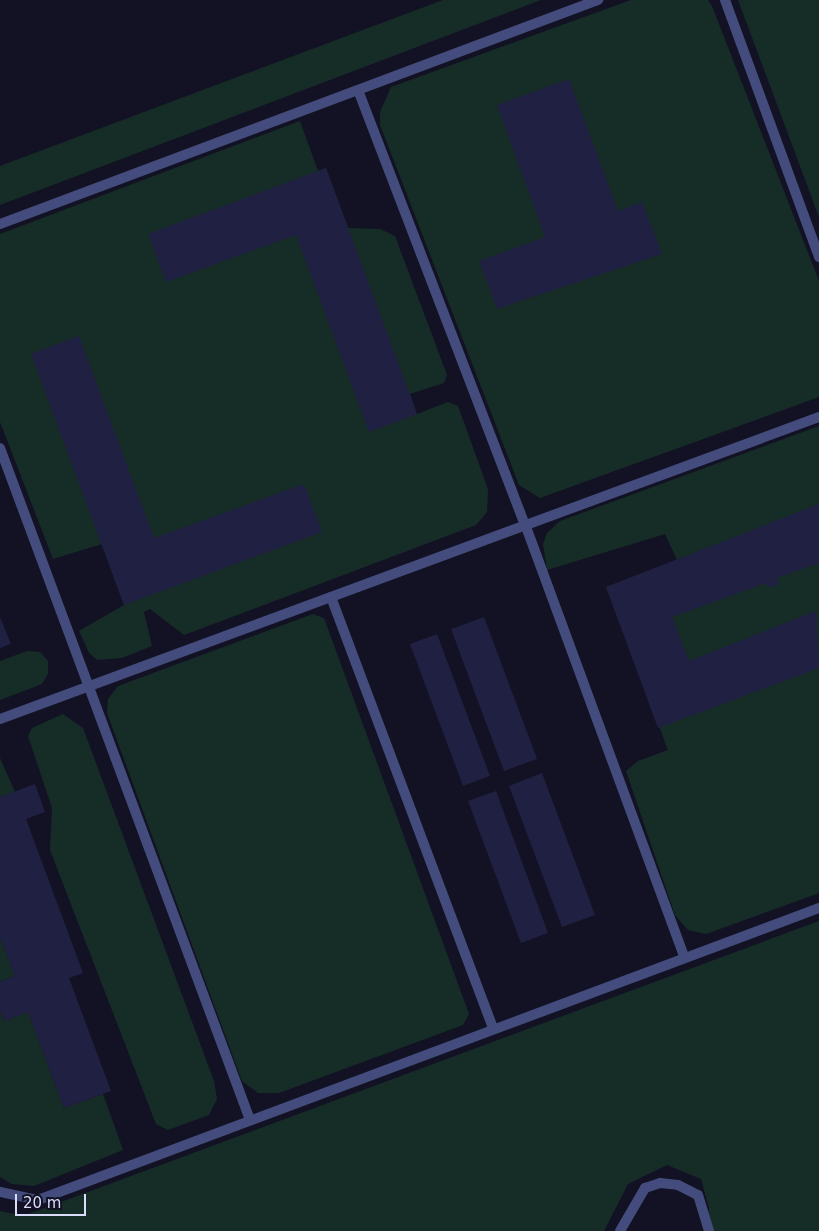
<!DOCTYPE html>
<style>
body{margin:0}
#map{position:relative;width:819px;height:1231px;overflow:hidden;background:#121224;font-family:"DejaVu Sans",sans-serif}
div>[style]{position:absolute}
.green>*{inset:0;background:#162d27}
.building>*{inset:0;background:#202042}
.service>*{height:10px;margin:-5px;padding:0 5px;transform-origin:5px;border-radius:5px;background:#434c7c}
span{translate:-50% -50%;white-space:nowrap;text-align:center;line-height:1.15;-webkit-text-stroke:4px #121224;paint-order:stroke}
.scale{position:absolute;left:15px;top:1194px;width:71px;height:22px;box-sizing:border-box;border:2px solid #dadcfa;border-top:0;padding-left:6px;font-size:15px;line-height:18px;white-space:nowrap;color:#dadcfa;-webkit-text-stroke:4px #121224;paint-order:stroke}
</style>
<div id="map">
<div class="green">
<div style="clip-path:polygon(443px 0,541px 0,0 205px,0 166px)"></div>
<div style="clip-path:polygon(631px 0,708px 0,712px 6px,819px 281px,819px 397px,540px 498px,519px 485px,380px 125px,380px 112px,391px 87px)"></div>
<div style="clip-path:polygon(738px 0,819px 0,819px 217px)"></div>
<div style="clip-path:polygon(300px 121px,318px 171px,326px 168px,348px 228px,380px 229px,395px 236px,447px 375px,444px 383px,410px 394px,417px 414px,448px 402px,458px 406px,488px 489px,487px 512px,476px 525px,184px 635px,150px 609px,144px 612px,152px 646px,122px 658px,97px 660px,89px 653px,79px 631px,124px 605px,102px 544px,53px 559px,0 422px,0 234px)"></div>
<div style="clip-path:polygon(819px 426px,819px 893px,706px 934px,688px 930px,675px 915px,626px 771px,638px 761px,668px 750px,606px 587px,677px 560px,665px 534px,547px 570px,543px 544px,547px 533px,560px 521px)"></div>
<div style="clip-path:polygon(313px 614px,324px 618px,469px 1014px,463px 1025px,279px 1093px,258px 1093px,242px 1081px,107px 713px,108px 699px,118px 686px)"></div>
<div style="clip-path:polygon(27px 651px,40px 652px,48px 661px,48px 674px,42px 684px,0 700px,0 661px)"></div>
<div style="clip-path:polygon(63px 714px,83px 728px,214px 1081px,217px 1099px,209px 1115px,168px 1130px,156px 1124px,50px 850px,52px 808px,28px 736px,32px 728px)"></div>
<div style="clip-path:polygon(0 758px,15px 792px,0 797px)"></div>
<div style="clip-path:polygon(819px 921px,819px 1231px,706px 1231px,709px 1208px,701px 1179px,667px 1165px,628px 1184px,604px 1231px,0 1231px,0 1211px,23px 1216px)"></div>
<div style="clip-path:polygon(0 937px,15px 976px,0 982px)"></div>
<div style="clip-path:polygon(0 1010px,4px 1021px,28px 1012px,64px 1108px,103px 1094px,123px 1150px,34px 1186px,12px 1184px,0 1177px)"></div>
</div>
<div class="building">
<div style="clip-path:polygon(569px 79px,618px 211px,642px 202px,662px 254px,497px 309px,479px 261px,545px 237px,497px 105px)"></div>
<div style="clip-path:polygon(326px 168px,417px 414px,369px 432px,296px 235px,166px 282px,148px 234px)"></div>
<div style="clip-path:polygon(79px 336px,154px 538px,304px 484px,322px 532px,124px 605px,31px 354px)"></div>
<div style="clip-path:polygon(819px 504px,819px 563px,777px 578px,779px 584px,768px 588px,766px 583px,672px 617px,689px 661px,816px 611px,819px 668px,658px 728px,606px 587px)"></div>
<div style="clip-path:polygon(0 617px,11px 644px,0 648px)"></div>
<div style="clip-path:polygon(484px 617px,537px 759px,504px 771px,451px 629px)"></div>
<div style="clip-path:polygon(437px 634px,490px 776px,463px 786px,410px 644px)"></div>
<div style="clip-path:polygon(542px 773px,595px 915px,562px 927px,509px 786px)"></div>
<div style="clip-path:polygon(35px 784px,45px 812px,26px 819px,83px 973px,69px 978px,111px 1091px,64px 1108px,28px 1012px,4px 1021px,0 1010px,0 982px,15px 976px,0 937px,0 797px)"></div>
<div style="clip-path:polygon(496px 791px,548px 933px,521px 943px,468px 801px)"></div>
</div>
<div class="service">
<div style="left:725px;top:0;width:274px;rotate:69.9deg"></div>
<div style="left:358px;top:90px;width:465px;rotate:69deg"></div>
<div style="left:525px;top:524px;width:461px;rotate:69.8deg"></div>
<div style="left:0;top:224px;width:639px;rotate:-20.54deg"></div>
<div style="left:0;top:448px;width:717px;rotate:69.59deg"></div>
<div style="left:331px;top:597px;width:460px;rotate:69.4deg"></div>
<div style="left:0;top:719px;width:873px;rotate:-20.24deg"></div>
<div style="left:0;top:1192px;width:39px;rotate:12deg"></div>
<div style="left:38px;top:1200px;width:834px;rotate:-20.5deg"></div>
<div style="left:620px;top:1231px;width:50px;rotate:-59.8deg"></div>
<div style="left:645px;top:1188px;width:16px;rotate:-18deg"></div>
<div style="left:660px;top:1183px;width:18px;rotate:6deg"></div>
<div style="left:678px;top:1185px;width:22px;rotate:27deg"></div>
<div style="left:698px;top:1195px;width:38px;rotate:73deg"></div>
</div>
<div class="scale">20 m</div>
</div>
